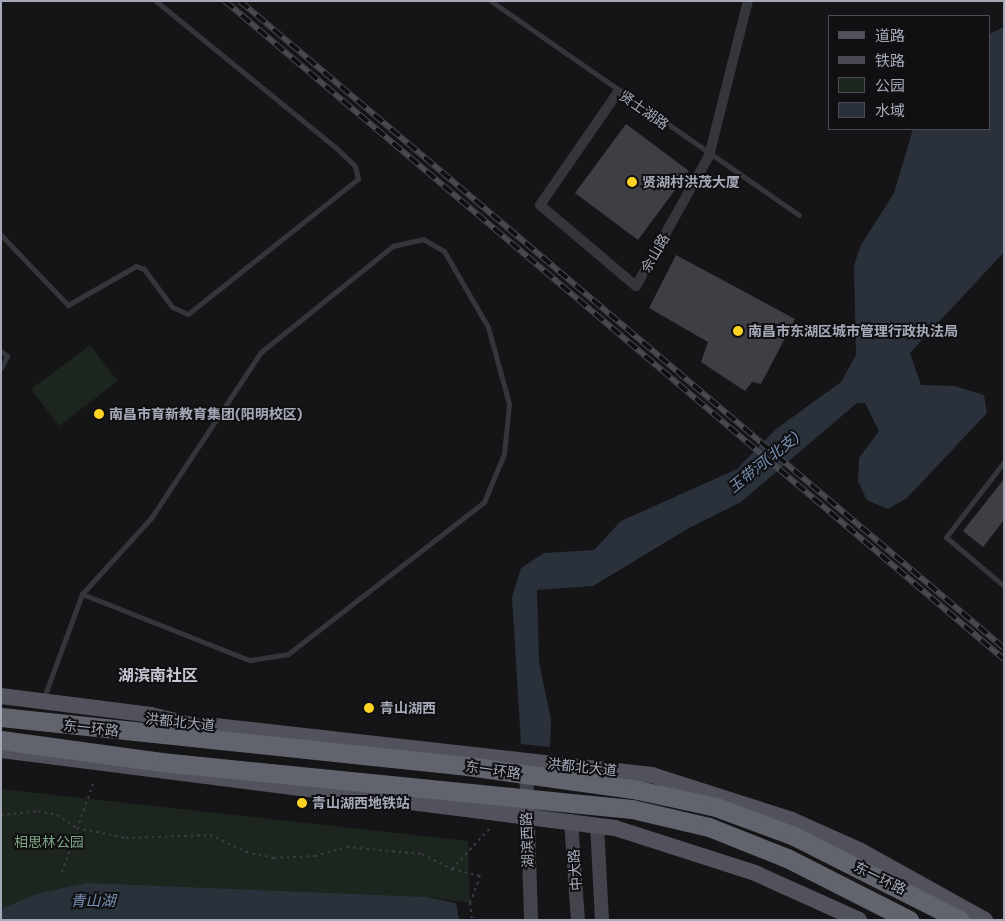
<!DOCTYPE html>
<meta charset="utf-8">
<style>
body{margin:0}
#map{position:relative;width:1005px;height:921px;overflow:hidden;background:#151517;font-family:"DM Sans","Noto Sans SC",sans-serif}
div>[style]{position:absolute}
.green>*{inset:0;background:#1c251e}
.water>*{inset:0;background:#2a313b}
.building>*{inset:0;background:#3e3e44}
.path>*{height:2px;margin-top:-1px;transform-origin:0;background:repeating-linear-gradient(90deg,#3b3c43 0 2.5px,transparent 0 6.5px)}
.lane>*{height:5px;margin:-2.5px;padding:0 2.5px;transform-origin:2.5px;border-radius:2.5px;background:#35353c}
.street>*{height:10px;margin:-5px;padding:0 5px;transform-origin:5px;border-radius:5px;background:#35353c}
.secondary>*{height:14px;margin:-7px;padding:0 7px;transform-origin:7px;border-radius:7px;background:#43444c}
.primary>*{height:16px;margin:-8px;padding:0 8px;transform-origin:8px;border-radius:8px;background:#51525b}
.rail>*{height:5.5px;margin-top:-2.75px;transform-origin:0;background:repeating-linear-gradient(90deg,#101012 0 11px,#484951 0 22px);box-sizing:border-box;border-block:1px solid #484951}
.primary-bridge>*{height:16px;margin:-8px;padding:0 8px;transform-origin:8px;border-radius:8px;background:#51525b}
.highway-bridge>*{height:19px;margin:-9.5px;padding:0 9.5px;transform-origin:9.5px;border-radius:9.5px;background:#61636d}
.dots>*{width:14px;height:14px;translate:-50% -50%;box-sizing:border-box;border:2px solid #101012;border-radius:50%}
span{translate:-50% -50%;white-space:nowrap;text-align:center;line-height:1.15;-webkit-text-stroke:4px #101012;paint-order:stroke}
.street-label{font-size:14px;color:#a5a9b8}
.poi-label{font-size:14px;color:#a5a9b8;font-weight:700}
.left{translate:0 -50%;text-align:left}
.park-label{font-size:14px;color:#7ba483}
.water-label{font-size:15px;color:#7992b6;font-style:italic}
.quarter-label{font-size:16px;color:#c7c8d4;font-weight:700}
.frame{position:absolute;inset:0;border:2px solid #a5a9b8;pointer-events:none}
.legend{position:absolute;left:828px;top:15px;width:162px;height:115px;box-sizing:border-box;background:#101012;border:1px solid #4c4d54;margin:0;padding:6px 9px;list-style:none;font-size:15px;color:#a5a9b8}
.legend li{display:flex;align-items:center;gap:10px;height:25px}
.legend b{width:25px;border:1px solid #4c4d54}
</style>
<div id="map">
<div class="green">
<div style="clip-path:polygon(90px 345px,118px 381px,59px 426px,31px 389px)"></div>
<div style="clip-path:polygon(1px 789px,468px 841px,470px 903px,426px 897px,1px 909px)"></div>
</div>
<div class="water">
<div style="clip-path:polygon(1004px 27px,1004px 252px,910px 353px,921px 385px,955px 386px,984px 395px,987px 413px,907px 498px,888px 509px,867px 500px,858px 481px,859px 458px,879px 431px,865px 403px,857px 403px,741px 502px,689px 528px,593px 586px,537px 590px,539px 662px,551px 720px,550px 747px,521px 744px,512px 597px,521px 568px,544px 553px,594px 550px,621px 521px,737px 469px,776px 429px,841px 382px,856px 355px,854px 265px,861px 245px,894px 193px,913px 129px,989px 129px,989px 34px)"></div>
<div style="clip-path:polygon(86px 883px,426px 897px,456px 903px,459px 920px,1px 920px,1px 909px,36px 894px)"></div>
</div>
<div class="building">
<div style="clip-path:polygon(626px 124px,689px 171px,638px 240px,575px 193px)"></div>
<div style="clip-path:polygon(676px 255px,795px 319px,761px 384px,752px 382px,745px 391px,701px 362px,708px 342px,649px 308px)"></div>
<div style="clip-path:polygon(1004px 479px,1004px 520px,983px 547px,963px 531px)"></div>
</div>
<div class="path">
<div style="left:1px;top:815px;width:37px;rotate:-6deg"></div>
<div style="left:38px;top:811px;width:19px;rotate:12deg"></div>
<div style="left:57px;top:815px;width:24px;rotate:33deg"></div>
<div style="left:77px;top:828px;width:50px;rotate:11.5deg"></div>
<div style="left:126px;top:838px;width:84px;rotate:-2deg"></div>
<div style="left:210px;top:835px;width:40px;rotate:25deg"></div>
<div style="left:246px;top:852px;width:29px;rotate:12deg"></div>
<div style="left:274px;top:858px;width:41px;rotate:-2.8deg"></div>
<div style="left:315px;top:856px;width:33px;rotate:-16deg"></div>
<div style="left:347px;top:847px;width:75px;rotate:5.3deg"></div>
<div style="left:422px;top:854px;width:34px;rotate:27deg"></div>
<div style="left:452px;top:869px;width:29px;rotate:14deg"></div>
<div style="left:480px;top:876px;width:29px;rotate:110deg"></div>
<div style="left:470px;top:903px;width:17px;rotate:83deg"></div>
<div style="left:452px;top:869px;width:57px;rotate:-47.1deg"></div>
<div style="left:62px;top:872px;width:96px;rotate:-70.6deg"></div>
</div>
<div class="lane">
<div style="left:491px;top:1px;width:375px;rotate:34.8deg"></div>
<div style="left:1px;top:235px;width:97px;rotate:46.3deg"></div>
<div style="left:68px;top:305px;width:78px;rotate:-29.8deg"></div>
<div style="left:136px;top:266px;width:9px;rotate:21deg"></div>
<div style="left:144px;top:269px;width:47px;rotate:53.6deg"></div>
<div style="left:172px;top:307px;width:17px;rotate:24deg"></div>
<div style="left:188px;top:314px;width:217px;rotate:-38.5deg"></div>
<div style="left:358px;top:179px;width:13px;rotate:-103deg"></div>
<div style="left:355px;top:166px;width:28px;rotate:-136deg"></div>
<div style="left:335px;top:147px;width:231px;rotate:-140.8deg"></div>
<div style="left:1px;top:351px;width:8px;rotate:40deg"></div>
<div style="left:7px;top:356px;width:13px;rotate:117deg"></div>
<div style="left:1004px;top:462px;width:95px;rotate:127.7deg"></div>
<div style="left:946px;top:537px;width:76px;rotate:40.2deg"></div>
<div style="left:43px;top:700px;width:113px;rotate:-69.8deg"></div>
<div style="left:82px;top:594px;width:103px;rotate:-47.8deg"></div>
<div style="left:151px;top:518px;width:199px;rotate:-56.5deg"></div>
<div style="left:261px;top:352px;width:169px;rotate:-38.8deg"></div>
<div style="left:393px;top:246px;width:31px;rotate:-13deg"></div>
<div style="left:423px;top:239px;width:24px;rotate:30deg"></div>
<div style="left:444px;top:251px;width:88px;rotate:59.9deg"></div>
<div style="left:488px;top:327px;width:80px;rotate:74.7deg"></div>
<div style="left:509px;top:404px;width:50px;rotate:95.7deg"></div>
<div style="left:504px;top:454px;width:52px;rotate:112.6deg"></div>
<div style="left:484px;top:502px;width:248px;rotate:142.2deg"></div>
<div style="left:288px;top:654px;width:39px;rotate:171deg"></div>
<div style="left:249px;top:660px;width:180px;rotate:-158.4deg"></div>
</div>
<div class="street">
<div style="left:618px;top:92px;width:137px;rotate:124.6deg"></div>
<div style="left:540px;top:205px;width:126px;rotate:40.2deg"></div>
<div style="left:636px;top:286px;width:149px;rotate:-60.7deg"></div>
<div style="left:709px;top:156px;width:160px;rotate:-75.9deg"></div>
</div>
<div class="secondary">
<div style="left:526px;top:766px;width:154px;rotate:88.1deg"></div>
<div style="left:571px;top:821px;width:99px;rotate:86deg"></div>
<div style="left:597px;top:825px;width:95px;rotate:87deg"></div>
</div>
<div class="primary">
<div style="left:215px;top:726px;width:440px;rotate:6.4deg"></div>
<div style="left:652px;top:775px;width:147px;rotate:17.8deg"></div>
<div style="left:792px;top:820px;width:76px;rotate:24.2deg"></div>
<div style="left:861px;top:851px;width:142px;rotate:29.1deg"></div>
<div style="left:1px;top:750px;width:619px;rotate:7.24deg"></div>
<div style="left:615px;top:828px;width:147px;rotate:17.8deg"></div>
<div style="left:755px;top:873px;width:114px;rotate:24.3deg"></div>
</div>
<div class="rail">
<div style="left:225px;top:1px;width:1020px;rotate:40.19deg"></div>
<div style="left:240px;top:1px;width:1001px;rotate:40.26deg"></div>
</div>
<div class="primary-bridge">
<div style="left:1px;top:696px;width:151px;rotate:7.2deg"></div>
<div style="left:151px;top:715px;width:83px;rotate:13.9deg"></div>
</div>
<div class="highway-bridge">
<div style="left:1px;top:717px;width:470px;rotate:6deg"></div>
<div style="left:468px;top:766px;width:172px;rotate:8deg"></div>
<div style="left:638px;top:790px;width:80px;rotate:12.3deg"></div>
<div style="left:716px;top:807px;width:83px;rotate:20.4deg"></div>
<div style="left:794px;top:836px;width:186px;rotate:26.8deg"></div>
<div style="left:1px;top:740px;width:162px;rotate:7.8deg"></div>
<div style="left:161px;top:762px;width:473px;rotate:5.7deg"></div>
<div style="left:632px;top:809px;width:79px;rotate:13.2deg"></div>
<div style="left:709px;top:827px;width:84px;rotate:21.7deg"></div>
<div style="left:787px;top:858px;width:137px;rotate:26.9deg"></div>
</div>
<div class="dots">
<div style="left:632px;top:182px;background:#ffd324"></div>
<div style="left:738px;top:331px;background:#ffd324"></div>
<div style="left:99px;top:414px;background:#ffd324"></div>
<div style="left:369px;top:708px;background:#ffd324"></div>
<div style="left:302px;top:803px;background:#ffd324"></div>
</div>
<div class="street-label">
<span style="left:644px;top:110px;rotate:35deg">贤士湖路</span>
<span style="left:655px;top:253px;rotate:-60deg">佘山路</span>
<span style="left:180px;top:722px;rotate:6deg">洪都北大道</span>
<span style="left:91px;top:728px;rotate:6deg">东一环路</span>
<span style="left:582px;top:767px;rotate:6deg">洪都北大道</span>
<span style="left:493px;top:770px;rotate:8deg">东一环路</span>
<span style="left:527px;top:840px;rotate:-92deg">湖滨西路</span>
<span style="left:575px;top:870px;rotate:-94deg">中大路</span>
<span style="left:880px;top:878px;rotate:26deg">东一环路</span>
</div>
<div class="poi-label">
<span class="left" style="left:642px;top:182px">贤湖村洪茂大厦</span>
<span class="left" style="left:748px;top:331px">南昌市东湖区城市管理行政执法局</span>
<span class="left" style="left:109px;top:414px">南昌市育新教育集团(阳明校区)</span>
<span class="left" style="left:380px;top:708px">青山湖西</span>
<span class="left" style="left:312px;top:803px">青山湖西地铁站</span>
</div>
<div class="park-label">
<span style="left:49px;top:842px">相思林公园</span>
</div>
<div class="water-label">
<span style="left:764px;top:463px;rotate:-39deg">玉带河(北支)</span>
<span style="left:93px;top:902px">青山湖</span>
</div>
<div class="quarter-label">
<span style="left:158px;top:676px">湖滨南社区</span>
</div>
<div class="frame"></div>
<ul class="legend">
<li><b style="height:6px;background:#51525b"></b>道路</li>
<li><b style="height:6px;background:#484951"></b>铁路</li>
<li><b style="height:14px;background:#1c251e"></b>公园</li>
<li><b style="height:14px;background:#2a313b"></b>水域</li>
</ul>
</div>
